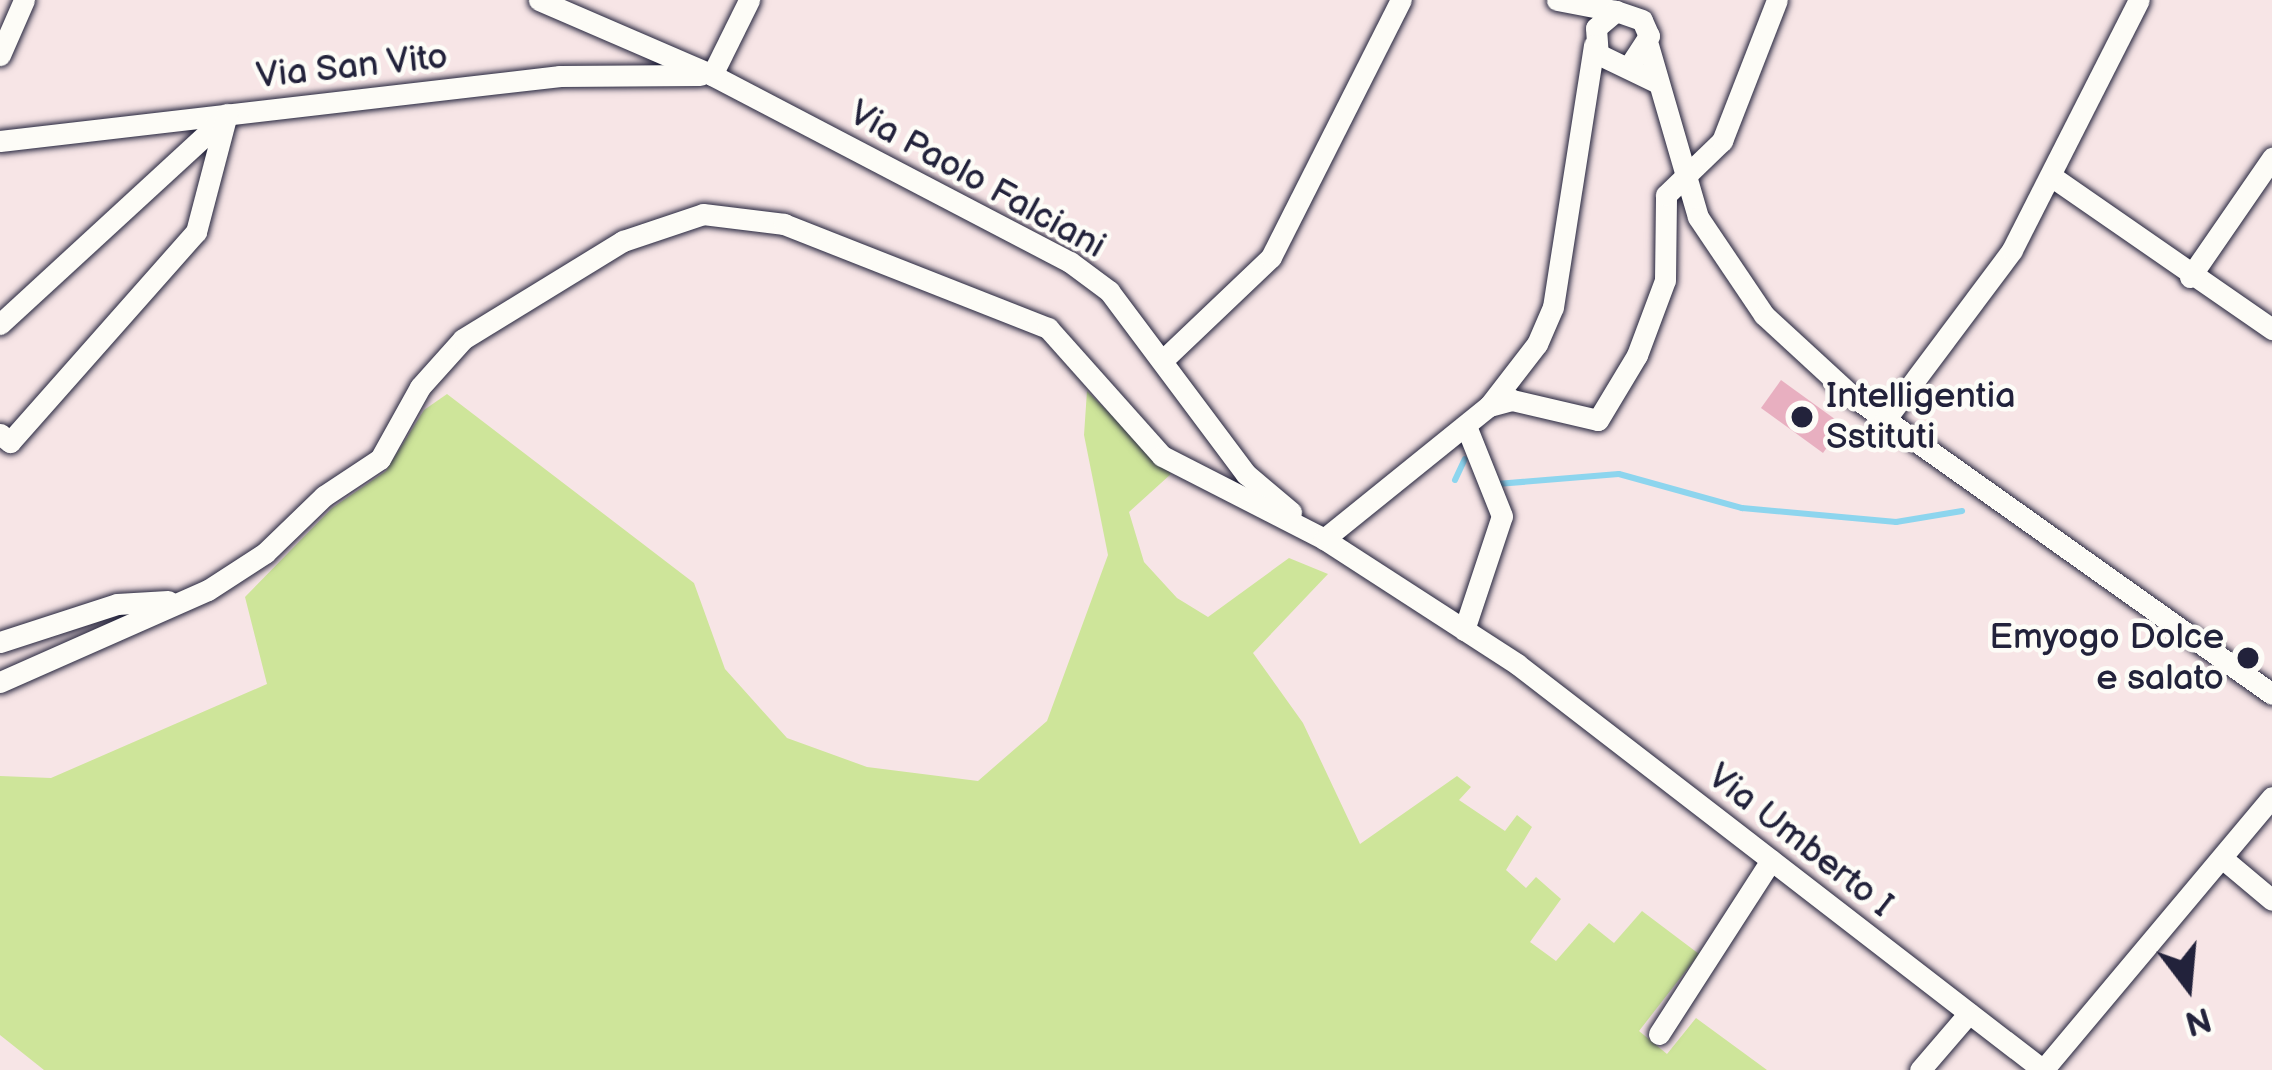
<!DOCTYPE html>
<style>
body{margin:0}
#map{position:relative;width:2272px;height:1070px;overflow:hidden;background:#f7e5e6;font-family:"Balsamiq Sans",sans-serif}
div>[style]{position:absolute}
.green>*{inset:0;background:#cee59a}
.stream>*{height:6px;margin:-3px;padding:0 3px;transform-origin:3px;border-radius:3px;background:#8dd5ee}
.building>*{inset:0;background:#e8afc0}
.roads{filter:drop-shadow(0 0 3px #22223b) drop-shadow(0 0 3px #22223b)}
.minor>*{height:21px;margin:-10.5px;padding:0 10.5px;transform-origin:10.5px;border-radius:10.5px;background:#fdfcf7}
.dots>*{width:33px;height:33px;translate:-50% -50%;box-sizing:border-box;border:6px solid #fdfcf7;border-radius:50%}
span{translate:-50% -50%;white-space:nowrap;text-align:center;line-height:1.15;-webkit-text-stroke:9px #fdfcf7;paint-order:stroke}
.street-label{font-size:36px;color:#22223b}
.poi-label{font-size:36px;color:#22223b}
.left{translate:0 -50%;text-align:left}
.right{translate:-100% -50%;text-align:right}
.north{position:absolute;left:2128px;top:926px;width:120px;height:120px;-webkit-text-stroke:9px #fdfcf7;paint-order:stroke;rotate:164deg;font-size:33px;font-weight:700;line-height:48px;text-align:center;color:#22223b}
.north::after{content:'';display:block;margin:auto;width:42px;height:54px;background:#22223b;clip-path:polygon(50% 0,100% 100%,50% 72%,0 100%)}
</style>
<div id="map">
<div class="green">
<div style="clip-path:polygon(1087px 391px,1171px 474px,1129px 512px,1144px 562px,1177px 598px,1208px 617px,1289px 558px,1328px 574px,1253px 653px,1303px 723px,1360px 844px,1457px 776px,1471px 787px,1459px 800px,1505px 831px,1517px 815px,1532px 827px,1506px 870px,1526px 888px,1536px 877px,1561px 899px,1530px 942px,1556px 961px,1589px 923px,1614px 943px,1642px 911px,1699px 954px,1639px 1031px,1667px 1054px,1696px 1018px,1767px 1070px,44px 1070px,0 1035px,0 776px,51px 778px,267px 684px,245px 597px,332px 508px,386px 471px,424px 410px,447px 394px,694px 583px,725px 669px,787px 738px,867px 767px,978px 781px,1047px 721px,1108px 555px,1084px 435px)"></div>
</div>
<div class="stream">
<div style="left:1455px;top:480px;width:23px;rotate:-65deg"></div>
<div style="left:1497px;top:484px;width:122px;rotate:-4.7deg"></div>
<div style="left:1619px;top:474px;width:128px;rotate:15.5deg"></div>
<div style="left:1742px;top:508px;width:155px;rotate:5.2deg"></div>
<div style="left:1896px;top:522px;width:67px;rotate:-9.5deg"></div>
</div>
<div class="building">
<div style="clip-path:polygon(1781px 380px,1843px 425px,1823px 453px,1761px 408px)"></div>
</div>
<div class="roads">
<div class="minor">
<div style="left:539px;top:0;width:189px;rotate:23.4deg"></div>
<div style="left:712px;top:75px;width:404px;rotate:27.6deg"></div>
<div style="left:1070px;top:262px;width:49px;rotate:36.6deg"></div>
<div style="left:1109px;top:291px;width:229px;rotate:53.2deg"></div>
<div style="left:1246px;top:474px;width:59px;rotate:40.2deg"></div>
<div style="left:1557px;top:0;width:59px;rotate:10.7deg"></div>
<div style="left:1648px;top:45px;width:179px;rotate:73.8deg"></div>
<div style="left:1698px;top:217px;width:118px;rotate:56deg"></div>
<div style="left:1764px;top:315px;width:118px;rotate:42.6deg"></div>
<div style="left:1851px;top:395px;width:516px;rotate:35.38deg"></div>
<div style="left:0;top:55px;width:60px;rotate:-66.4deg"></div>
<div style="left:1630px;top:65px;width:35px;rotate:-57deg"></div>
<div style="left:1649px;top:36px;width:17px;rotate:-114deg"></div>
<div style="left:1642px;top:20px;width:28px;rotate:-161deg"></div>
<div style="left:1616px;top:11px;width:26px;rotate:140deg"></div>
<div style="left:1596px;top:28px;width:26px;rotate:86deg"></div>
<div style="left:1598px;top:54px;width:64px;rotate:25.8deg"></div>
<div style="left:712px;top:75px;width:84px;rotate:-63.7deg"></div>
<div style="left:0;top:141px;width:564px;rotate:-6.62deg"></div>
<div style="left:560px;top:76px;width:140px;rotate:-0.4deg"></div>
<div style="left:2051px;top:176px;width:269px;rotate:34.7deg"></div>
<div style="left:2190px;top:277px;width:145px;rotate:-55.4deg"></div>
<div style="left:0;top:324px;width:309px;rotate:-42.6deg"></div>
<div style="left:1163px;top:360px;width:149px;rotate:-43.6deg"></div>
<div style="left:1271px;top:257px;width:288px;rotate:-63.2deg"></div>
<div style="left:1489px;top:406px;width:24px;rotate:-15deg"></div>
<div style="left:1512px;top:400px;width:88px;rotate:13.1deg"></div>
<div style="left:1598px;top:420px;width:76px;rotate:-59deg"></div>
<div style="left:1637px;top:355px;width:80px;rotate:-69.5deg"></div>
<div style="left:1665px;top:280px;width:85px;rotate:-89.3deg"></div>
<div style="left:1666px;top:195px;width:78px;rotate:-44deg"></div>
<div style="left:1722px;top:141px;width:151px;rotate:-68.7deg"></div>
<div style="left:1885px;top:420px;width:212px;rotate:-53.2deg"></div>
<div style="left:2012px;top:250px;width:280px;rotate:-63.1deg"></div>
<div style="left:0;top:434px;width:13px;rotate:39deg"></div>
<div style="left:10px;top:442px;width:281px;rotate:-48.5deg"></div>
<div style="left:196px;top:232px;width:122px;rotate:-75.3deg"></div>
<div style="left:1324px;top:539px;width:212px;rotate:-38.9deg"></div>
<div style="left:1489px;top:406px;width:78px;rotate:-52.3deg"></div>
<div style="left:1537px;top:344px;width:40px;rotate:-66.6deg"></div>
<div style="left:1553px;top:307px;width:265px;rotate:-81.1deg"></div>
<div style="left:1464px;top:630px;width:120px;rotate:-71.6deg"></div>
<div style="left:1502px;top:516px;width:97px;rotate:-111.8deg"></div>
<div style="left:0;top:642px;width:123px;rotate:-18deg"></div>
<div style="left:117px;top:604px;width:51px;rotate:-3.4deg"></div>
<div style="left:0;top:682px;width:227px;rotate:-23.9deg"></div>
<div style="left:208px;top:590px;width:68px;rotate:-33deg"></div>
<div style="left:265px;top:553px;width:82px;rotate:-44deg"></div>
<div style="left:324px;top:496px;width:67px;rotate:-33.5deg"></div>
<div style="left:380px;top:459px;width:82px;rotate:-60.9deg"></div>
<div style="left:420px;top:387px;width:64px;rotate:-48.1deg"></div>
<div style="left:463px;top:339px;width:188px;rotate:-31.5deg"></div>
<div style="left:623px;top:241px;width:84px;rotate:-18.6deg"></div>
<div style="left:703px;top:214px;width:82px;rotate:7deg"></div>
<div style="left:784px;top:224px;width:284px;rotate:21.5deg"></div>
<div style="left:1048px;top:328px;width:171px;rotate:48.3deg"></div>
<div style="left:1162px;top:456px;width:182px;rotate:27.1deg"></div>
<div style="left:1324px;top:539px;width:230px;rotate:32.9deg"></div>
<div style="left:1517px;top:664px;width:664px;rotate:37.66deg"></div>
<div style="left:2222px;top:858px;width:65px;rotate:40deg"></div>
<div style="left:1659px;top:1034px;width:207px;rotate:-57.2deg"></div>
<div style="left:1920px;top:1070px;width:75px;rotate:-49.3deg"></div>
<div style="left:2043px;top:1070px;width:356px;rotate:-50deg"></div>
</div>
</div>
<div class="dots">
<div style="left:1802px;top:417px;background:#22223b"></div>
<div style="left:2248px;top:658px;background:#22223b"></div>
</div>
<div class="street-label">
<span style="left:352px;top:67px;rotate:-6deg">Via San Vito</span>
<span style="left:977px;top:180px;rotate:29deg">Via Paolo Falciani</span>
<span style="left:1800px;top:841px;rotate:38deg">Via Umberto I</span>
</div>
<div class="poi-label">
<span class="left" style="left:1826px;top:417px">Intelligentia<br>Sstituti</span>
<span class="right" style="left:2224px;top:658px">Emyogo Dolce<br>e salato</span>
</div>
<div class="north">N</div>
</div>
